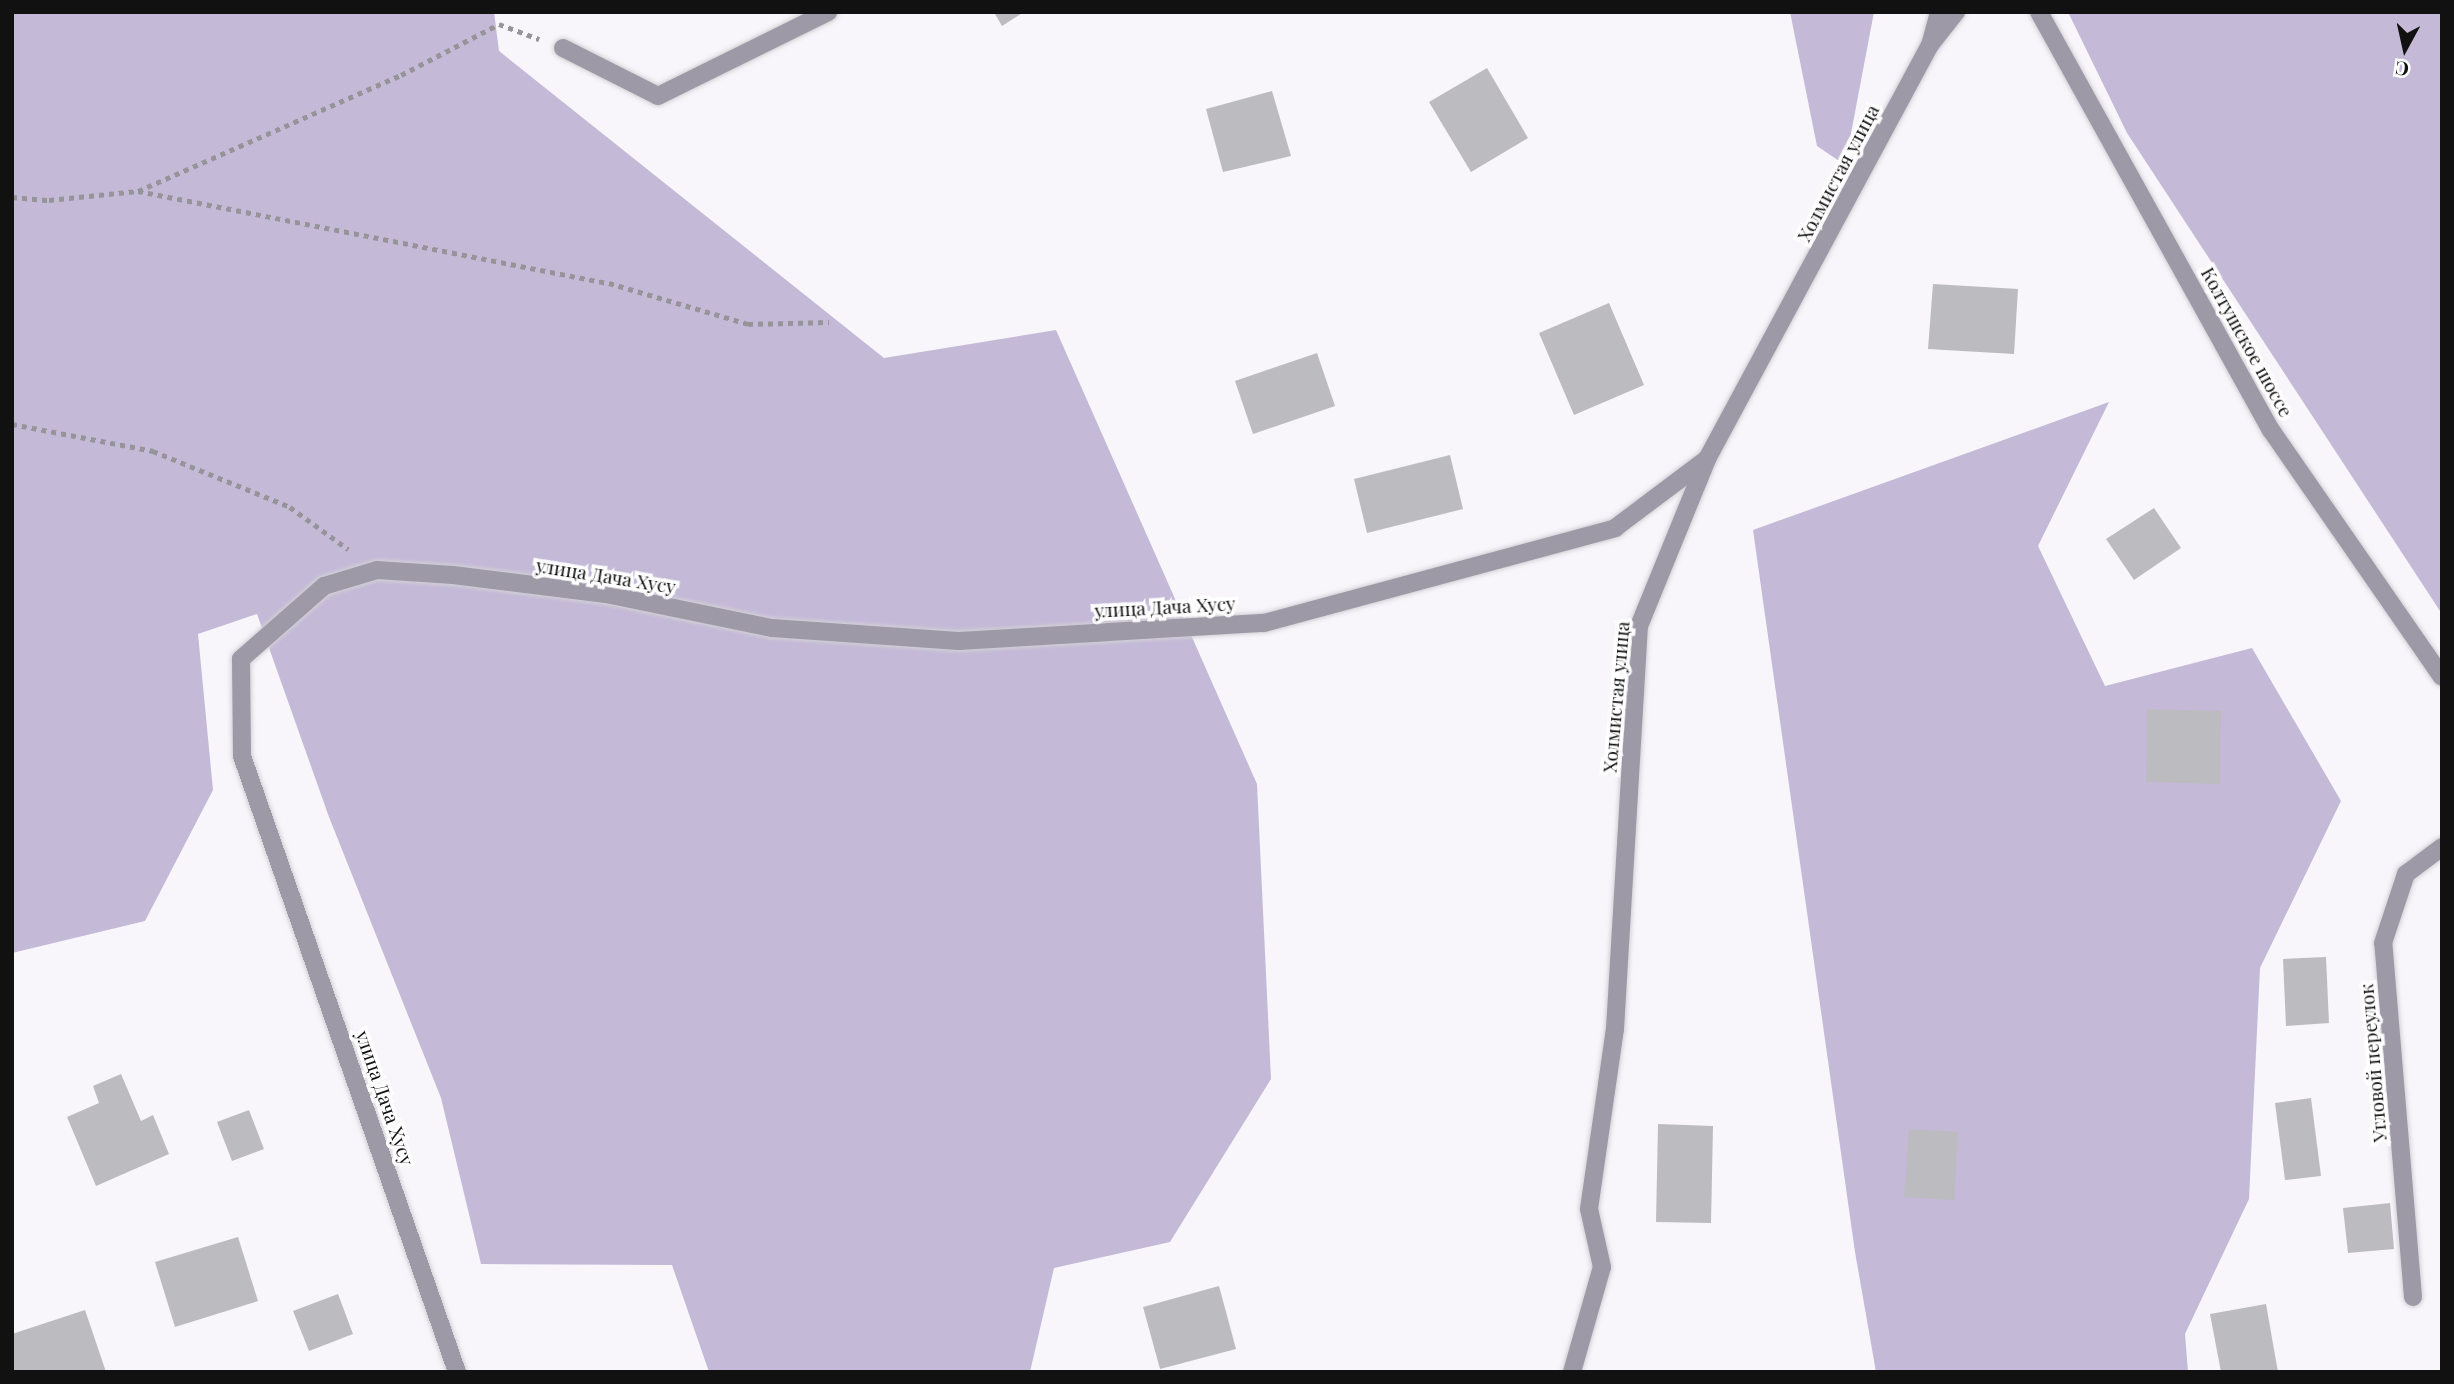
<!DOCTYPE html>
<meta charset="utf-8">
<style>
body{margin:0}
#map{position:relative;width:2454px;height:1384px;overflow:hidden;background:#f8f6fb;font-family:"Playfair Display",serif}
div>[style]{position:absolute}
.forest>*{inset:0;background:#c4b9d7}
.building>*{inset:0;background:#bcbbc0}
.path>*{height:4.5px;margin-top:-2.25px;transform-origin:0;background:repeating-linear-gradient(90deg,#969498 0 5px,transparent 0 10px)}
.roads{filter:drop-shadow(0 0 2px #d3d1d6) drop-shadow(0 0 2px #d3d1d6)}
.minor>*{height:18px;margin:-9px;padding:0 9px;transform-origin:9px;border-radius:9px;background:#9e99a6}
span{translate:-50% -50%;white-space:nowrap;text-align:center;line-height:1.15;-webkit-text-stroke:7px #fff;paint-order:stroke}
.street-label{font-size:19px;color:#111112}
.frame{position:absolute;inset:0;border:14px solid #111112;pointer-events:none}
.north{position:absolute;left:2370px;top:14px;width:70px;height:70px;-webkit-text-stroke:5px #fff;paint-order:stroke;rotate:188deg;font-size:19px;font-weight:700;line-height:28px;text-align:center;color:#111112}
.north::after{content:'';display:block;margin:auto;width:24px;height:32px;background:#111112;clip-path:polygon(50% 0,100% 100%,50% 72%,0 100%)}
</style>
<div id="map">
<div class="forest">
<div style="clip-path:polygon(12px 12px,494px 12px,499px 51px,884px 358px,1056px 330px,1257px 784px,1271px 1079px,1170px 1242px,1054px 1268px,1030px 1372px,709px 1372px,672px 1265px,481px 1264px,441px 1098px,329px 817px,257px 614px,198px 634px,213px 790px,145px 921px,12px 953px)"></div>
<div style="clip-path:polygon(1790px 12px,1874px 12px,1845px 165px,1817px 146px)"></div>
<div style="clip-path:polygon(2068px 12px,2442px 12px,2442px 614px,2127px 133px)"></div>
<div style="clip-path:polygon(2109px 402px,2038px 546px,2105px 686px,2252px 648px,2341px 801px,2260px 968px,2249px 1199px,2185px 1334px,2188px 1372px,1876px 1372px,1855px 1252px,1753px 530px)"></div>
</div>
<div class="building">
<div style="clip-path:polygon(994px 12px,1024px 12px,1002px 26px)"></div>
<div style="clip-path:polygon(1487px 68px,1528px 138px,1471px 172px,1429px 102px)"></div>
<div style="clip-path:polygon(1272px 91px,1291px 156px,1223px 172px,1206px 109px)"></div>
<div style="clip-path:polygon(1933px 284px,2018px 289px,2014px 354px,1928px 349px)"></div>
<div style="clip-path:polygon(1609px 303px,1644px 385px,1574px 415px,1539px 333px)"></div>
<div style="clip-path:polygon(1317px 353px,1335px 406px,1253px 434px,1235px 381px)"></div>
<div style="clip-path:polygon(1450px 455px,1463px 509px,1367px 533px,1354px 479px)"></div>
<div style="clip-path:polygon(2154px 508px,2181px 548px,2134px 580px,2106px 539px)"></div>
<div style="clip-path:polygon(2147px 709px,2221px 711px,2220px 784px,2146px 782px)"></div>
<div style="clip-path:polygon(2326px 957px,2329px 1023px,2286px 1026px,2283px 959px)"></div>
<div style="clip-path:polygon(121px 1074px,141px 1121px,153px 1115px,169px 1154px,96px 1186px,67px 1117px,99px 1103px,93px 1086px)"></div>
<div style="clip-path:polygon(2311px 1098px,2321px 1176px,2285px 1180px,2275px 1103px)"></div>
<div style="clip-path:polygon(249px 1110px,264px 1149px,232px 1161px,217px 1122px)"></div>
<div style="clip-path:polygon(1658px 1124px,1713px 1126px,1711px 1223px,1656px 1222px)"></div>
<div style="clip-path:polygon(1909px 1129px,1958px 1132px,1954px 1200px,1904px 1197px)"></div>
<div style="clip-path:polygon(2390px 1203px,2394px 1249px,2348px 1253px,2343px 1208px)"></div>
<div style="clip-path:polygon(238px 1237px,258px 1301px,175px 1327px,155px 1262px)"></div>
<div style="clip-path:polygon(1219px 1286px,1236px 1349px,1160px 1369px,1143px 1307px)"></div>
<div style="clip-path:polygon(338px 1294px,353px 1334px,309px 1351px,293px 1311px)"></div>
<div style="clip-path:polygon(2266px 1304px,2278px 1372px,2221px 1372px,2210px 1314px)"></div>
<div style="clip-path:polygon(85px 1310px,106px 1372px,12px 1372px,12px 1334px)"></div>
</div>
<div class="path">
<div style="left:138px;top:191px;width:480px;rotate:11.1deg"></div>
<div style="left:609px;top:283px;width:145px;rotate:16.4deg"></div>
<div style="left:748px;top:324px;width:81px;rotate:-1.4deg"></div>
<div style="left:12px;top:197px;width:37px;rotate:5deg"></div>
<div style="left:49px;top:200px;width:89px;rotate:-5.8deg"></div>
<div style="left:138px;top:191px;width:287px;rotate:-23.8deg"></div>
<div style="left:401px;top:75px;width:110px;rotate:-27.5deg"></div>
<div style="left:499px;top:24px;width:43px;rotate:20.6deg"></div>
<div style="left:12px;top:424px;width:144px;rotate:10.8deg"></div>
<div style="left:153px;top:451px;width:148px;rotate:22.2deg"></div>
<div style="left:290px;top:507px;width:72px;rotate:35.9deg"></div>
</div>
<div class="roads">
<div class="minor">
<div style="left:1939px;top:12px;width:34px;rotate:105deg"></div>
<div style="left:1930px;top:45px;width:42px;rotate:-51.8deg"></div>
<div style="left:2039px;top:12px;width:478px;rotate:61deg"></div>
<div style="left:2271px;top:430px;width:300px;rotate:55.3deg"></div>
<div style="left:563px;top:48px;width:106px;rotate:26.8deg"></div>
<div style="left:658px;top:96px;width:190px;rotate:-26.3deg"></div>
<div style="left:2413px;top:1297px;width:355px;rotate:-94.8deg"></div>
<div style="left:2383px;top:943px;width:73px;rotate:-71.6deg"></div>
<div style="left:2406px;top:874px;width:45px;rotate:-36.9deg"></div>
<div style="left:457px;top:1372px;width:652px;rotate:-109.24deg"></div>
<div style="left:242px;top:756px;width:97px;rotate:-90.6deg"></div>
<div style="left:241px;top:659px;width:111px;rotate:-41.3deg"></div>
<div style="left:324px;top:586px;width:55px;rotate:-16.8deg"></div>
<div style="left:377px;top:570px;width:76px;rotate:3.8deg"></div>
<div style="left:453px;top:575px;width:154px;rotate:7.1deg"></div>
<div style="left:606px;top:594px;width:169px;rotate:11.6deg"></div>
<div style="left:772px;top:628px;width:187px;rotate:4deg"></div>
<div style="left:959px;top:641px;width:306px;rotate:-3.4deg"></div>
<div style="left:1264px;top:623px;width:364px;rotate:-15.1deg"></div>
<div style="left:1615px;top:528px;width:115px;rotate:-36.9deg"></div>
<div style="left:1572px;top:1372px;width:109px;rotate:-74.1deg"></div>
<div style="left:1602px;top:1267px;width:59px;rotate:-102.6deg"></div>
<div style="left:1589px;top:1209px;width:182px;rotate:-81.8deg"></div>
<div style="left:1615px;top:1029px;width:404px;rotate:-86.6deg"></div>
<div style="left:1639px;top:626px;width:180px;rotate:-67.8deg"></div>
<div style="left:1707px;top:459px;width:470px;rotate:-61.7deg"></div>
</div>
</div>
<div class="street-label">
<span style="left:1838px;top:173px;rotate:-62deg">Холмистая улица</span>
<span style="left:2247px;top:342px;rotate:61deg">Колтушское шоссе</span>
<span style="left:606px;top:576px;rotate:9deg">улица Дача Хусу</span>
<span style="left:1165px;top:607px;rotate:-3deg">улица Дача Хусу</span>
<span style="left:1616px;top:697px;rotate:-85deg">Холмистая улица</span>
<span style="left:2373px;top:1063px;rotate:-95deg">Угловой переулок</span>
<span style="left:385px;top:1098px;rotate:71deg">улица Дача Хусу</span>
</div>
<div class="frame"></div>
<div class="north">С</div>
</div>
